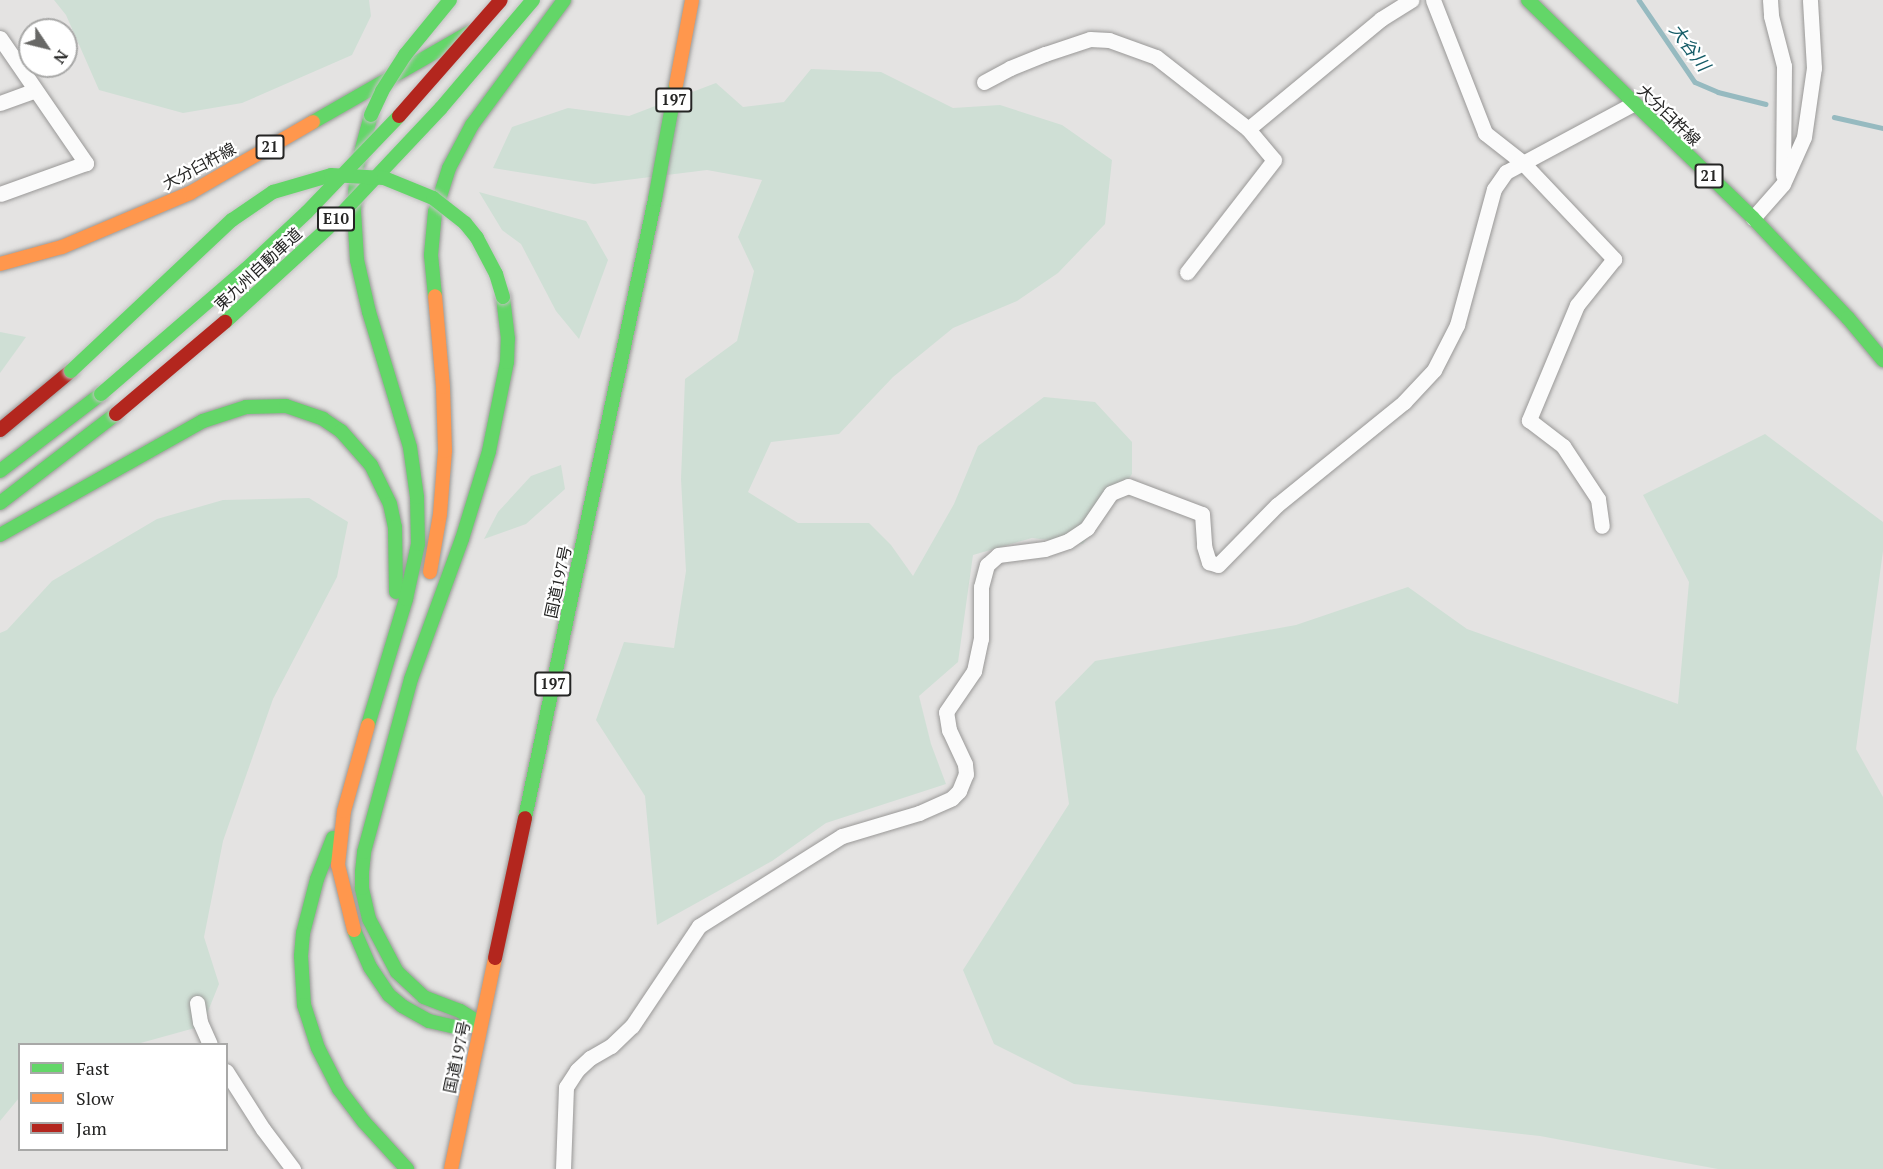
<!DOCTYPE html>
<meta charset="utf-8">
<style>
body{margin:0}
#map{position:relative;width:1883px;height:1169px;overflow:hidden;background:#e4e3e2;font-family:"PT Serif","Noto Sans JP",serif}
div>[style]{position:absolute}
.green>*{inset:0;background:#cfdfd5}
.stream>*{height:4.5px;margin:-2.25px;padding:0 2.25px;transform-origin:2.25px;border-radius:2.25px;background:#96bac0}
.roads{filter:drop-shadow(0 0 2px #999897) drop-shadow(0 0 2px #999897)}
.street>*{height:15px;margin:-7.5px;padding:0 7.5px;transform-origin:7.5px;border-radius:7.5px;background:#fbfbfb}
.fast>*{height:14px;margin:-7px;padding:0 7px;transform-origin:7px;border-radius:7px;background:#63d668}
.slow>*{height:14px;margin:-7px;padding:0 7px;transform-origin:7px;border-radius:7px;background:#ff974d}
.jam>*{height:14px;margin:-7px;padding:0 7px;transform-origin:7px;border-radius:7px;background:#b3261e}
.bridges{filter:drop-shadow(0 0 2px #c2c1c1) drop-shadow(0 0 2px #c2c1c1)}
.fast-bridge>*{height:14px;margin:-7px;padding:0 7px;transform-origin:7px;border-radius:7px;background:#63d668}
.jam-bridge>*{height:14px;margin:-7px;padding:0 7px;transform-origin:7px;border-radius:7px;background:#b3261e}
span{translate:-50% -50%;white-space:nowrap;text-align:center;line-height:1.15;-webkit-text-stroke:4.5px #fff;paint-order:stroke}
.shield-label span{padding:2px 4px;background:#fff;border:2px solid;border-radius:4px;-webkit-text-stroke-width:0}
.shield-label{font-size:15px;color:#252524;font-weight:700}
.street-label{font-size:16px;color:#252524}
.water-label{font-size:18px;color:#145b66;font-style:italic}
.legend{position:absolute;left:18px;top:1043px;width:210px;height:108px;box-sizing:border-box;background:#fff;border:2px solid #a8a8a7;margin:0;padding:8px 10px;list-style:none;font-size:18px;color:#252524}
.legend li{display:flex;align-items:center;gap:12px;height:30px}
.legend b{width:30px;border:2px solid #a8a8a7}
.north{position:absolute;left:18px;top:18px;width:60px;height:60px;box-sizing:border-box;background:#fff;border:2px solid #a8a8a7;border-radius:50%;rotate:125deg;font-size:16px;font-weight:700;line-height:24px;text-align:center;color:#252524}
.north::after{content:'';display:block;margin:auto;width:21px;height:27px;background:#686866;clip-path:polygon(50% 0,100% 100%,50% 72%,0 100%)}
</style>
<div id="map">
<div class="green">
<div style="clip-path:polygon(54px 0,369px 0,371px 16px,352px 55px,242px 103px,183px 113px,99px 90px,66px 15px)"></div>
<div style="clip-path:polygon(811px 69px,881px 72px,953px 108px,1000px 105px,1062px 125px,1112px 160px,1105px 224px,1058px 273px,1017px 301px,953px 328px,893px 377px,839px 434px,771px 442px,748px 492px,798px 523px,869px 523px,891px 545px,913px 576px,954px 504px,978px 446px,1044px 397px,1095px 402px,1132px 442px,1132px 474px,1083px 544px,1032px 538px,973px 555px,958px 662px,919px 696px,931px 744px,946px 784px,826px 823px,772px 861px,657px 925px,645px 796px,596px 720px,624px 642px,674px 648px,686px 571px,681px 479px,685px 379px,737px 341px,754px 271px,738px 237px,762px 180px,707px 170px,594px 184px,493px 168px,512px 127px,568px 108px,629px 116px,716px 83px,743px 107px,784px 102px)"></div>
<div style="clip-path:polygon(479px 192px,586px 221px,608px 260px,579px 339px,556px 311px,521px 244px,502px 230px)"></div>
<div style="clip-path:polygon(0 332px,26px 337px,0 373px)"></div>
<div style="clip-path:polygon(1765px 434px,1883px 522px,1883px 551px,1856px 749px,1883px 797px,1883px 1169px,1718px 1169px,1540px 1136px,1074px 1084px,994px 1044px,963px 970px,1069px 804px,1055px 702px,1095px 661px,1296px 625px,1408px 587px,1467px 629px,1678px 704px,1689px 582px,1643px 495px)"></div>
<div style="clip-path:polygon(561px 465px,565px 489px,526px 524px,484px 539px,498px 512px,531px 476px)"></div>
<div style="clip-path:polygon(309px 498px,348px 522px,337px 577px,273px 699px,223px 841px,204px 937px,219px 984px,202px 1026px,137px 1044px,20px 1044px,19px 1098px,0 1121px,0 633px,7px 630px,52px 581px,157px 519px,223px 500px)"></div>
</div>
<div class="stream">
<div style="left:1639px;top:0;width:99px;rotate:55.7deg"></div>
<div style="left:1695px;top:82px;width:25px;rotate:23deg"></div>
<div style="left:1718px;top:92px;width:49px;rotate:14deg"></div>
<div style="left:1834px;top:117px;width:50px;rotate:12.7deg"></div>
</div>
<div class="roads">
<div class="street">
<div style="left:1433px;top:0;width:143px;rotate:68.6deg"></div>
<div style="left:1485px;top:133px;width:47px;rotate:38.1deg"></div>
<div style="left:1522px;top:162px;width:134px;rotate:46.5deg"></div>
<div style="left:1614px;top:259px;width:59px;rotate:128.8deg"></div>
<div style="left:1577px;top:305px;width:125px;rotate:112.7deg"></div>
<div style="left:1529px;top:420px;width:43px;rotate:37.4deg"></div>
<div style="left:1563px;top:446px;width:64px;rotate:56.6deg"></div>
<div style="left:1598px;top:499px;width:27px;rotate:82deg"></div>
<div style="left:1770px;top:0;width:16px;rotate:86deg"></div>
<div style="left:1771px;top:16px;width:52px;rotate:75.4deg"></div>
<div style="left:1784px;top:66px;width:109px;rotate:90.5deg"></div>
<div style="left:0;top:38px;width:152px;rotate:55.5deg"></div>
<div style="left:86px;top:163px;width:91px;rotate:160.2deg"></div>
<div style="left:984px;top:82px;width:30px;rotate:-28deg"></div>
<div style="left:1010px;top:68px;width:38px;rotate:-22deg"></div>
<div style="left:1045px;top:54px;width:47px;rotate:-18.4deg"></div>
<div style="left:1090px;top:39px;width:19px;rotate:3deg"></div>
<div style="left:1109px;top:40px;width:50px;rotate:19.9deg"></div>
<div style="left:1156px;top:57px;width:117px;rotate:38deg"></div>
<div style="left:1248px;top:129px;width:40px;rotate:50deg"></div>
<div style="left:1274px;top:160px;width:142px;rotate:127.8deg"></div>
<div style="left:0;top:103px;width:37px;rotate:-20deg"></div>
<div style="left:1248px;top:129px;width:173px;rotate:-39.6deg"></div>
<div style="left:1381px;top:19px;width:36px;rotate:-32deg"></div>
<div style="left:1753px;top:218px;width:45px;rotate:-48.6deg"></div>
<div style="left:1783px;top:184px;width:51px;rotate:-65.9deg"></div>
<div style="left:1804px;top:137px;width:70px;rotate:-81.8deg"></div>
<div style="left:1814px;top:68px;width:68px;rotate:-93.4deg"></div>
<div style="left:197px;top:1003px;width:19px;rotate:81deg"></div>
<div style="left:200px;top:1022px;width:24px;rotate:66deg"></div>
<div style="left:226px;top:1071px;width:69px;rotate:57.5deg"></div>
<div style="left:263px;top:1129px;width:50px;rotate:53.1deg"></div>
<div style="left:563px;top:1169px;width:82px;rotate:-87.9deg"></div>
<div style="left:566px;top:1087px;width:20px;rotate:-57deg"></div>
<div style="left:577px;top:1070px;width:18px;rotate:-43deg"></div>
<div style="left:590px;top:1058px;width:24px;rotate:-30deg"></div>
<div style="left:611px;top:1046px;width:29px;rotate:-44deg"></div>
<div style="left:632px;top:1026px;width:120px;rotate:-56.2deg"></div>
<div style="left:699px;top:926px;width:169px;rotate:-32.2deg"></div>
<div style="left:842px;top:836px;width:80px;rotate:-16.6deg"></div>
<div style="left:919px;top:813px;width:36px;rotate:-24deg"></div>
<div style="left:952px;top:798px;width:10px;rotate:-45deg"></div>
<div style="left:959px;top:791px;width:18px;rotate:-68deg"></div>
<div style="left:966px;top:774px;width:10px;rotate:-96deg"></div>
<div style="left:965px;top:764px;width:38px;rotate:-115deg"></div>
<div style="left:949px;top:730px;width:18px;rotate:-99deg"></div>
<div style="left:946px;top:712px;width:50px;rotate:-55.7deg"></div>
<div style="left:974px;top:671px;width:33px;rotate:-78deg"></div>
<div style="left:981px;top:639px;width:52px;rotate:-90deg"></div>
<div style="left:981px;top:587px;width:23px;rotate:-75deg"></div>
<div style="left:987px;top:565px;width:15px;rotate:-42deg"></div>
<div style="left:998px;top:555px;width:47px;rotate:-7.3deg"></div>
<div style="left:1045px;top:549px;width:24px;rotate:-19deg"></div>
<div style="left:1068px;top:541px;width:23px;rotate:-34deg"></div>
<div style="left:1087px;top:528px;width:42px;rotate:-55.6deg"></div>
<div style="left:1111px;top:493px;width:18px;rotate:-22deg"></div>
<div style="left:1128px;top:486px;width:79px;rotate:20.7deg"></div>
<div style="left:1202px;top:514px;width:32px;rotate:86deg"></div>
<div style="left:1204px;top:546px;width:17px;rotate:73deg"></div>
<div style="left:1209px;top:562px;width:9px;rotate:18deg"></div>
<div style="left:1218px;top:565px;width:84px;rotate:-45.5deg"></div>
<div style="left:1277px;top:505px;width:164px;rotate:-39deg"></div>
<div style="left:1404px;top:402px;width:44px;rotate:-46.8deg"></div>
<div style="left:1434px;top:370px;width:51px;rotate:-62.9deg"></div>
<div style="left:1457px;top:325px;width:141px;rotate:-74.8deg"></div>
<div style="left:1494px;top:189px;width:21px;rotate:-55deg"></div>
<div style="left:1506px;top:172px;width:144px;rotate:-28.2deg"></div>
</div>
<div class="fast">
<div style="left:1528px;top:0;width:313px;rotate:44.1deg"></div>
<div style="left:1753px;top:218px;width:138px;rotate:46.5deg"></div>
<div style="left:1848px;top:318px;width:55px;rotate:50.2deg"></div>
<div style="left:313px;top:122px;width:181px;rotate:-29.8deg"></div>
<div style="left:435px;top:296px;width:41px;rotate:-95.6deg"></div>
<div style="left:431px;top:255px;width:43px;rotate:-84.7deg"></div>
<div style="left:435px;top:212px;width:46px;rotate:-72.3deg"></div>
<div style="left:449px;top:168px;width:49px;rotate:-61.9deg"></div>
<div style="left:472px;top:125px;width:155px;rotate:-53.6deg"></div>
<div style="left:0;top:471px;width:127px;rotate:-37.3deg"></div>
<div style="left:0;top:503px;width:146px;rotate:-37.5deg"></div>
<div style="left:0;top:535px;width:233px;rotate:-29.3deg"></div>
<div style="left:203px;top:421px;width:45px;rotate:-18deg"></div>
<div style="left:246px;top:407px;width:40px;rotate:-1.4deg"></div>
<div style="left:286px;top:406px;width:39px;rotate:19deg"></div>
<div style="left:323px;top:419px;width:22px;rotate:34deg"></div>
<div style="left:341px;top:431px;width:45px;rotate:48.6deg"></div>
<div style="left:371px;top:465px;width:43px;rotate:64deg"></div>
<div style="left:390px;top:504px;width:24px;rotate:78deg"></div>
<div style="left:395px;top:527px;width:65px;rotate:89.1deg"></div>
<div style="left:368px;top:725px;width:132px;rotate:-73.2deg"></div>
<div style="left:406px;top:599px;width:56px;rotate:-77.7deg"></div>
<div style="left:418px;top:544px;width:47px;rotate:-91.2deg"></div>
<div style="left:417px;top:497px;width:50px;rotate:-98deg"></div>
<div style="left:410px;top:447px;width:141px;rotate:-106.9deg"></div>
<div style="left:369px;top:312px;width:53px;rotate:-103deg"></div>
<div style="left:357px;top:260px;width:49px;rotate:-93.5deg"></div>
<div style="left:354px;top:211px;width:44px;rotate:-86.1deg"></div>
<div style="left:357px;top:167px;width:54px;rotate:-74.9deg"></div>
<div style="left:525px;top:818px;width:633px;rotate:-78.14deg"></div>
<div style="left:655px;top:199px;width:116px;rotate:-79.6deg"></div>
<div style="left:333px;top:838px;width:44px;rotate:111.3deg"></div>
<div style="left:317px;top:879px;width:56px;rotate:104.5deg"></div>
<div style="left:303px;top:933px;width:23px;rotate:95deg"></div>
<div style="left:301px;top:956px;width:49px;rotate:86.5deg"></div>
<div style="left:304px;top:1005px;width:45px;rotate:72deg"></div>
<div style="left:318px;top:1048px;width:46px;rotate:62.9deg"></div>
<div style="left:339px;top:1089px;width:41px;rotate:52.9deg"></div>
<div style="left:364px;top:1122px;width:64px;rotate:47.5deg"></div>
<div style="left:354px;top:930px;width:40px;rotate:66.6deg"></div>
<div style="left:370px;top:967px;width:34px;rotate:56deg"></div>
<div style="left:389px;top:995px;width:17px;rotate:40deg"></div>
<div style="left:402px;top:1006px;width:31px;rotate:29deg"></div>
<div style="left:429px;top:1021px;width:28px;rotate:13deg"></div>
<div style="left:456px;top:1027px;width:25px;rotate:-7deg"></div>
<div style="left:481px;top:1024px;width:25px;rotate:-148deg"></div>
<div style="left:460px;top:1011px;width:39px;rotate:-159deg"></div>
<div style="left:424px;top:997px;width:37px;rotate:-137deg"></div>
<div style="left:397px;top:972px;width:60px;rotate:-117.8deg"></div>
<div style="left:369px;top:919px;width:32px;rotate:-103deg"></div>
<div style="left:362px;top:888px;width:16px;rotate:-90deg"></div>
<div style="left:362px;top:872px;width:20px;rotate:-84deg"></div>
<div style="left:364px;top:852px;width:179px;rotate:-74.8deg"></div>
<div style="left:411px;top:679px;width:149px;rotate:-70deg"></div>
<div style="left:462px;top:539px;width:92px;rotate:-72.9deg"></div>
<div style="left:489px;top:451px;width:91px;rotate:-78.6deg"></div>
<div style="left:507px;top:362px;width:23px;rotate:-88deg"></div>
<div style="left:508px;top:339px;width:42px;rotate:-96.8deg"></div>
</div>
<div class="slow">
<div style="left:676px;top:85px;width:86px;rotate:-79.3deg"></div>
<div style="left:0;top:264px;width:64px;rotate:-15.3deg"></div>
<div style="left:62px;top:247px;width:139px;rotate:-22.9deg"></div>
<div style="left:190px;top:193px;width:142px;rotate:-30deg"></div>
<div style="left:430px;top:572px;width:59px;rotate:-80.2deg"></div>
<div style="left:440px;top:514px;width:63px;rotate:-85.5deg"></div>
<div style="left:445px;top:451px;width:64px;rotate:-91.8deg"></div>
<div style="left:443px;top:387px;width:91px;rotate:-95deg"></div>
<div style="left:354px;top:930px;width:67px;rotate:-103.8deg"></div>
<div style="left:338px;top:865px;width:54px;rotate:-83.7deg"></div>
<div style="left:344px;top:811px;width:89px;rotate:-74.4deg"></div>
<div style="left:451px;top:1169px;width:216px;rotate:-78.2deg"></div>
</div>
<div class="jam">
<div style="left:0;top:430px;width:92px;rotate:-39.7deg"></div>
<div style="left:495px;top:958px;width:143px;rotate:-77.9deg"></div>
</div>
</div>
<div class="bridges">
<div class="fast-bridge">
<div style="left:371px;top:115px;width:26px;rotate:-65deg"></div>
<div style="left:382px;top:91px;width:43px;rotate:-57.4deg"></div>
<div style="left:405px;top:55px;width:71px;rotate:-50.7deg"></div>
<div style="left:225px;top:322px;width:139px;rotate:-42.4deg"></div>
<div style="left:328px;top:228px;width:165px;rotate:-46.7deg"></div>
<div style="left:441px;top:108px;width:142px;rotate:-49.6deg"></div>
<div style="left:71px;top:371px;width:221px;rotate:-43.2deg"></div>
<div style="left:232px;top:220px;width:50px;rotate:-34.3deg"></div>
<div style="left:273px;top:192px;width:60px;rotate:-16.3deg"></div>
<div style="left:331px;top:175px;width:53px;rotate:3.2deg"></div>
<div style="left:384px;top:178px;width:53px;rotate:22.2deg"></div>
<div style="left:433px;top:198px;width:41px;rotate:38deg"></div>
<div style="left:465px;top:223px;width:19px;rotate:51deg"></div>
<div style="left:477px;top:238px;width:41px;rotate:62.2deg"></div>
<div style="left:496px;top:274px;width:24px;rotate:73deg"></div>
<div style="left:101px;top:394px;width:191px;rotate:-40.8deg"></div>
<div style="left:246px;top:269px;width:83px;rotate:-43.1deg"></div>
<div style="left:307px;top:212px;width:133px;rotate:-46.2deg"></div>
</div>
<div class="jam-bridge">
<div style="left:399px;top:116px;width:154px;rotate:-48.7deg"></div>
<div style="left:116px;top:414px;width:143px;rotate:-40.2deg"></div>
</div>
</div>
<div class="shield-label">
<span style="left:674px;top:100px">197</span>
<span style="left:270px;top:147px">21</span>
<span style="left:1709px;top:176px">21</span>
<span style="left:336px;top:219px">E10</span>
<span style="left:553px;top:684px">197</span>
</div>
<div class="street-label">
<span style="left:1669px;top:115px;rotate:44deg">大分臼杵線</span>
<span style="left:199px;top:166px;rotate:-28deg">大分臼杵線</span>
<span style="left:258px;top:269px;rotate:-43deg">東九州自動車道</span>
<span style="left:558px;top:582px;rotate:-78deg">国道197号</span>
<span style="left:457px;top:1057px;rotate:-78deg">国道197号</span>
</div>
<div class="water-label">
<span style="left:1690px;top:47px;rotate:53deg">大谷川</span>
</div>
<ul class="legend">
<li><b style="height:8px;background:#63d668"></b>Fast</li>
<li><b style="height:8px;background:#ff974d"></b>Slow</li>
<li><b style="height:8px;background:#b3261e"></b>Jam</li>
</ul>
<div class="north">N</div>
</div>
